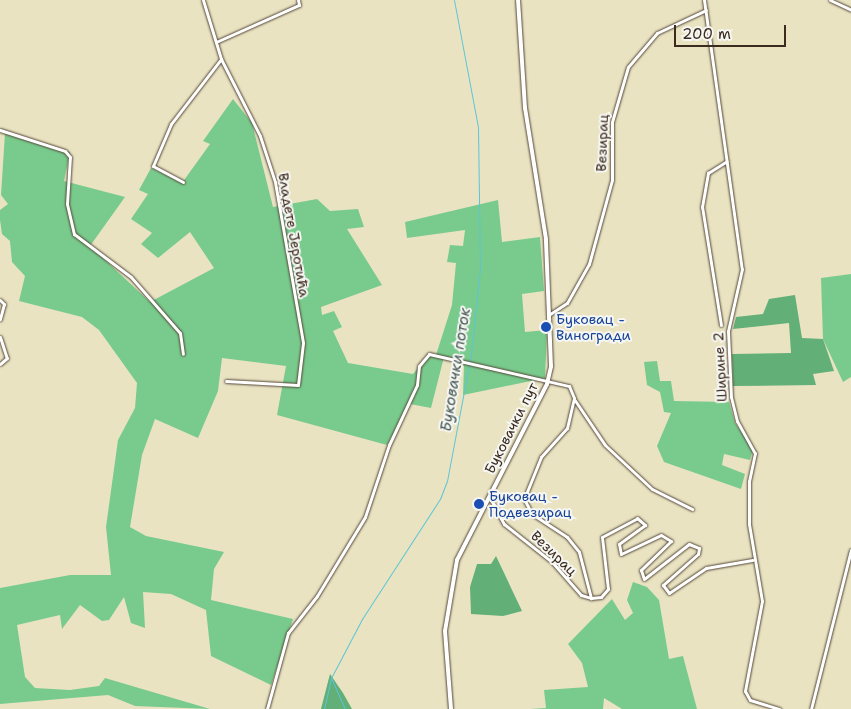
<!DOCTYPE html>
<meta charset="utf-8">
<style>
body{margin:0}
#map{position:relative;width:851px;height:709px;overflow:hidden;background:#e9e3c2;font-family:"Shantell Sans",sans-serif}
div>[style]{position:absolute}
.green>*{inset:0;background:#78cb8d}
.forest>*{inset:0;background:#62af78}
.stream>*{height:1px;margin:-0.5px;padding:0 0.5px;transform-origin:0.5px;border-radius:0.5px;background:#5bc5d5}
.roads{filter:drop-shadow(0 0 1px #554637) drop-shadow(0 0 1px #554637)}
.minor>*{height:3px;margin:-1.5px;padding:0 1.5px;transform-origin:1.5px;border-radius:1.5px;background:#fff}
.tertiary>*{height:4px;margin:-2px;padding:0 2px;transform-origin:2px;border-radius:2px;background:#fff}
.dots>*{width:14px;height:14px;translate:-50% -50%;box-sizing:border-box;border:2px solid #f6f6f2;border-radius:50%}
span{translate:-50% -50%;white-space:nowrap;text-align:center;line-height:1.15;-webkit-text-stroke:4px #f6f6f2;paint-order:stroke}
.street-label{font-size:14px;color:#3b2a1e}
.transit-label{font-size:14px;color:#164399}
.left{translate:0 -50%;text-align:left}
.water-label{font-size:15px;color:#455855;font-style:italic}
.scale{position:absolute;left:674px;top:25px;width:112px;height:22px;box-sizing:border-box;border:2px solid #3b2a1e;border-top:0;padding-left:6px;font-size:15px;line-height:18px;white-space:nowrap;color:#3b2a1e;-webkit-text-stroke:4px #f6f6f2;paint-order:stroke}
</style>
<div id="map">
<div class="green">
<div style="clip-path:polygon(233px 99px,252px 123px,273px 207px,317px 199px,330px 211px,358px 209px,364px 227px,347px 229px,382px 285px,321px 307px,322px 315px,334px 311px,342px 327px,333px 331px,348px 363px,413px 374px,429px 354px,436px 355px,452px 305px,456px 263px,447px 262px,450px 245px,463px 246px,465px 230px,407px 238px,405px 222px,498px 200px,502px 242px,540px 237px,544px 291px,522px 294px,525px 332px,547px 330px,545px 378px,463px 395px,464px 366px,444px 357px,431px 408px,410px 404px,387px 445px,277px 415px,286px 366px,222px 358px,218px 391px,198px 438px,155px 419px,142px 455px,130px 527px,146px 536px,224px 552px,214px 569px,211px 600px,293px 619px,271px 685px,211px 656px,206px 610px,171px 594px,143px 592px,145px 628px,131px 623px,124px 597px,109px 620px,102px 621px,80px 605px,62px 629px,60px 615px,17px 625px,25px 677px,35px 688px,70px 690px,99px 686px,105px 678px,210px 709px,135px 706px,108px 695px,0 704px,0 588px,70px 575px,111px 575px,106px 527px,118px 440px,135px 408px,137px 383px,99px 330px,82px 317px,19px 301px,25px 276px,12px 262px,10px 241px,2px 234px,0 220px,0 210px,8px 204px,1px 195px,5px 133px,70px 152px,64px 181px,125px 197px,90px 246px,150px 302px,214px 268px,190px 232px,158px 258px,141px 244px,152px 233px,131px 219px,148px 194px,139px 190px,151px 168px,182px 183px,210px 144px,203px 141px)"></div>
<div style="clip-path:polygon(851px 274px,851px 377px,843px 382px,823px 339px,821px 278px)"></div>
<div style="clip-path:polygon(657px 361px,660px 381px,671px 381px,674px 401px,729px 402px,735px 423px,753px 449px,750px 460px,724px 454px,722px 465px,745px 474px,741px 489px,664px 462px,657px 446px,671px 413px,664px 412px,660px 392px,647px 385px,644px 362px)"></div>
<div style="clip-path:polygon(633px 582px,647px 587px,659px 600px,669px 659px,683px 656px,697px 709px,622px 709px,604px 698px,603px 709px,530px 709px,546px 708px,544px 690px,588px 687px,582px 663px,568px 644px,612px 599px,625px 620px,633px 613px,627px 600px)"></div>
</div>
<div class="forest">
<div style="clip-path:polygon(795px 295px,802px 338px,823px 339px,834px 371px,813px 374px,816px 385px,733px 386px,732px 354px,791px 353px,789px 323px,733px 329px,736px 317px,763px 314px,769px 299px)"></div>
<div style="clip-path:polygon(496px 556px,522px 611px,503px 616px,471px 614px,470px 587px,477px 564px,491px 564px)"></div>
<div style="clip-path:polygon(330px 674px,343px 693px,352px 709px,321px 709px)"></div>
</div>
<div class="stream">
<div style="left:454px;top:0;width:129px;rotate:79.3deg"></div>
<div style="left:478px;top:127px;width:142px;rotate:89.2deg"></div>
<div style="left:480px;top:269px;width:94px;rotate:96.1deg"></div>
<div style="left:324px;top:709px;width:31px;rotate:-77deg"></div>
<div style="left:345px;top:709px;width:34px;rotate:-114deg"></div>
<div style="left:331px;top:678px;width:67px;rotate:-62.3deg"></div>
<div style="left:362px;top:619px;width:143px;rotate:-57deg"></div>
<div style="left:440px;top:499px;width:19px;rotate:-69deg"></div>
<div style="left:447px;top:481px;width:118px;rotate:-79.3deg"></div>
</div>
<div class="roads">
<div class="minor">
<div style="left:203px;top:0;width:62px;rotate:73deg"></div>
<div style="left:221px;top:59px;width:86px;rotate:63.1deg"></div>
<div style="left:260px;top:136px;width:48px;rotate:71.9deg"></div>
<div style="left:275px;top:182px;width:163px;rotate:80.1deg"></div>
<div style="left:303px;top:343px;width:42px;rotate:96.8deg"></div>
<div style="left:298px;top:385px;width:72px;rotate:-176.8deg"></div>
<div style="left:704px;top:0;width:272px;rotate:82deg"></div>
<div style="left:742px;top:269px;width:64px;rotate:102.7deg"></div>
<div style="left:728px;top:331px;width:66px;rotate:87.4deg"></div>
<div style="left:731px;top:397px;width:25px;rotate:76deg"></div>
<div style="left:737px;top:421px;width:37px;rotate:61deg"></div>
<div style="left:755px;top:453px;width:29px;rotate:102deg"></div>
<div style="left:749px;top:481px;width:43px;rotate:90deg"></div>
<div style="left:749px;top:524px;width:78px;rotate:80.4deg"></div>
<div style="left:762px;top:601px;width:92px;rotate:100.7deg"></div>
<div style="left:745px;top:691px;width:10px;rotate:61deg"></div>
<div style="left:750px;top:700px;width:31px;rotate:17deg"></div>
<div style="left:830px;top:0;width:23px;rotate:25deg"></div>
<div style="left:216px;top:42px;width:91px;rotate:-24deg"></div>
<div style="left:299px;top:5px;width:5px;rotate:-101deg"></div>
<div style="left:0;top:130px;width:68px;rotate:17.9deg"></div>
<div style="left:65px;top:151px;width:8px;rotate:50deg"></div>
<div style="left:70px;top:157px;width:47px;rotate:93.7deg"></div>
<div style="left:67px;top:204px;width:31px;rotate:77deg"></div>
<div style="left:74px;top:234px;width:71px;rotate:37deg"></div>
<div style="left:131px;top:277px;width:74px;rotate:48.8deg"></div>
<div style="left:180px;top:333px;width:21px;rotate:82deg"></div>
<div style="left:183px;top:182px;width:34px;rotate:-152deg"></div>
<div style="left:153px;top:166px;width:46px;rotate:-66.8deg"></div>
<div style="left:171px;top:124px;width:82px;rotate:-52.4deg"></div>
<div style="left:0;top:300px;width:6px;rotate:45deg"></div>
<div style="left:4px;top:304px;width:16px;rotate:105deg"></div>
<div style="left:550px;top:314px;width:20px;rotate:-33deg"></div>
<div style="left:567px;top:303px;width:45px;rotate:-60.6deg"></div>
<div style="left:589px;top:264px;width:87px;rotate:-74.7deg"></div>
<div style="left:612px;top:180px;width:58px;rotate:-90deg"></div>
<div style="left:612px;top:122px;width:57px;rotate:-73.8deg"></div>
<div style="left:628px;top:67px;width:45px;rotate:-49.5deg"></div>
<div style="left:657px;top:33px;width:54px;rotate:-25.1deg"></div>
<div style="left:721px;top:325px;width:120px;rotate:-99.1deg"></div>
<div style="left:702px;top:207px;width:35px;rotate:-80deg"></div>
<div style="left:708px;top:173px;width:22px;rotate:-32deg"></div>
<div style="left:0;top:337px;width:22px;rotate:72deg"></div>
<div style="left:7px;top:358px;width:9px;rotate:139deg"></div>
<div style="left:574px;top:399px;width:55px;rotate:56deg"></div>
<div style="left:605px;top:445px;width:64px;rotate:43.1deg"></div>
<div style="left:652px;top:489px;width:45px;rotate:26.6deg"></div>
<div style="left:489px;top:496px;width:32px;rotate:62deg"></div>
<div style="left:504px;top:524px;width:61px;rotate:38.4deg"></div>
<div style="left:552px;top:562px;width:44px;rotate:48.7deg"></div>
<div style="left:581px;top:595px;width:10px;rotate:17deg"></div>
<div style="left:591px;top:598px;width:10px;rotate:-6deg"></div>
<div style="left:601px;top:597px;width:11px;rotate:-49deg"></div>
<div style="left:608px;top:589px;width:52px;rotate:-96.6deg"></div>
<div style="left:602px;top:537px;width:40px;rotate:-28deg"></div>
<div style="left:637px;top:518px;width:11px;rotate:41deg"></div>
<div style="left:645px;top:525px;width:32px;rotate:144deg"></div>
<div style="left:619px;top:544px;width:10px;rotate:79deg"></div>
<div style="left:621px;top:554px;width:44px;rotate:-25.4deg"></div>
<div style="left:661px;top:535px;width:12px;rotate:31deg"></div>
<div style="left:671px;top:541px;width:42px;rotate:136deg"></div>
<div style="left:641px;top:570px;width:9px;rotate:72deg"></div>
<div style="left:644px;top:579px;width:57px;rotate:-37.9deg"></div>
<div style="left:689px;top:544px;width:11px;rotate:22deg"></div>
<div style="left:699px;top:548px;width:6px;rotate:99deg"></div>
<div style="left:698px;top:554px;width:47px;rotate:138.5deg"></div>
<div style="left:663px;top:585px;width:10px;rotate:53deg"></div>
<div style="left:669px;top:593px;width:45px;rotate:-34deg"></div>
<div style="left:706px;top:568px;width:47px;rotate:-9.9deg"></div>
<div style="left:267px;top:709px;width:79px;rotate:-74.6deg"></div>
<div style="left:288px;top:633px;width:47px;rotate:-51.9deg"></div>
<div style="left:317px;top:596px;width:92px;rotate:-58.7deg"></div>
<div style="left:365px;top:517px;width:76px;rotate:-71.6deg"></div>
<div style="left:389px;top:445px;width:66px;rotate:-65deg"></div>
<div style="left:417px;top:385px;width:19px;rotate:-84deg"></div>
<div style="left:419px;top:366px;width:16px;rotate:-50deg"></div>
<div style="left:429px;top:354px;width:144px;rotate:12.9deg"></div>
<div style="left:569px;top:386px;width:13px;rotate:67deg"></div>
<div style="left:574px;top:398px;width:31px;rotate:103deg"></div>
<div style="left:567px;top:428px;width:39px;rotate:132deg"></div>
<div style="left:541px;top:457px;width:45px;rotate:112deg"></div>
<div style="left:524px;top:499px;width:17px;rotate:62deg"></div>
<div style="left:532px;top:514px;width:42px;rotate:33.3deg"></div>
<div style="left:567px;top:537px;width:19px;rotate:51deg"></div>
<div style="left:579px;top:552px;width:48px;rotate:75.4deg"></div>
<div style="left:811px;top:709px;width:164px;rotate:-75.9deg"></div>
</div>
<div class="tertiary">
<div style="left:451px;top:709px;width:78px;rotate:-94.4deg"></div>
<div style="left:445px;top:631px;width:72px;rotate:-80.4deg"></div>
<div style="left:457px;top:560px;width:198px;rotate:-62.9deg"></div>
<div style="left:547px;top:384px;width:18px;rotate:-77deg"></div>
<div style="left:551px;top:366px;width:127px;rotate:-92.3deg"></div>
<div style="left:546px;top:239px;width:133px;rotate:-99.1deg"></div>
<div style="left:525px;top:108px;width:108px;rotate:-93.7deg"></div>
</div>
</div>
<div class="dots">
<div style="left:546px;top:327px;background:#1a4fb4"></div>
<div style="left:479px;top:504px;background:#1a4fb4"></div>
</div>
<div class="street-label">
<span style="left:602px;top:143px;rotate:-88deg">Везирац</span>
<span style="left:294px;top:235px;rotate:80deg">Владете Јеротића</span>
<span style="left:720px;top:367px;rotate:-93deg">Ширине 2</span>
<span style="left:511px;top:428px;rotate:-63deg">Буковачки пут</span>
<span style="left:554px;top:553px;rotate:44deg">Везирац</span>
</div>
<div class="transit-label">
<span class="left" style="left:556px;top:327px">Буковац -<br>Виногради</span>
<span class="left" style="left:489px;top:504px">Буковац -<br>Подвезирац</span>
</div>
<div class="water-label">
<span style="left:456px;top:370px;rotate:-81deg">Буковачки поток</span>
</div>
<div class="scale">200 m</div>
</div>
